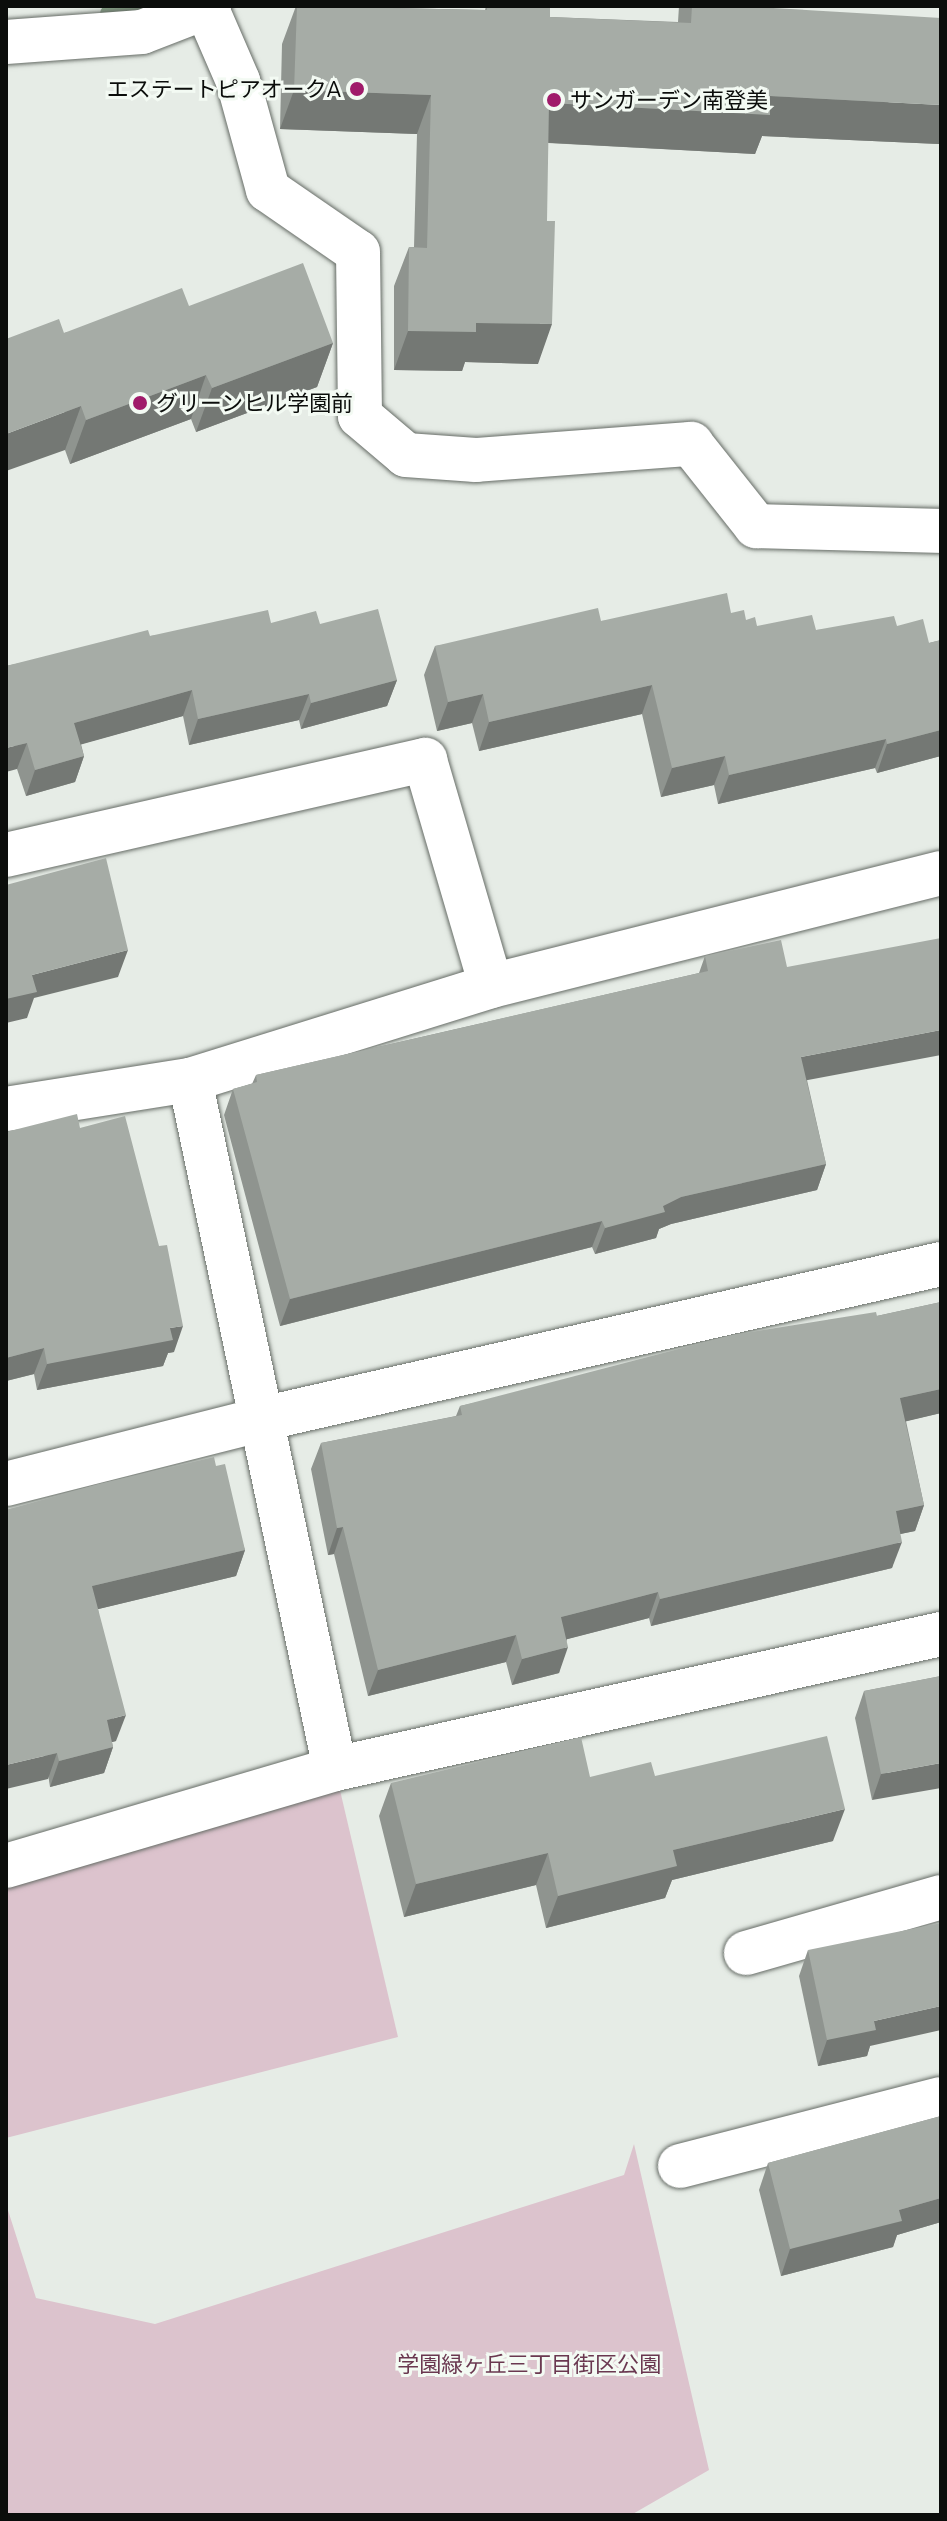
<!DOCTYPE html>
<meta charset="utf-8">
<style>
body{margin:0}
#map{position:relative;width:947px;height:2521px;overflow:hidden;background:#e6ece6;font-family:Ubuntu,"Noto Sans JP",sans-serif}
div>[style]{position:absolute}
.green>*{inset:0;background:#dcc3cd}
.stream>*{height:20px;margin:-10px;padding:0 10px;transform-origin:10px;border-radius:10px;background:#829c82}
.roads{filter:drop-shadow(0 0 2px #666c66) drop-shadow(0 0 2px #666c66)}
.minor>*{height:44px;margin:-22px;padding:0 22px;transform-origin:22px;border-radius:22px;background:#fff}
.wall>*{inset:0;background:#8f948f}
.shaded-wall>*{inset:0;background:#747874}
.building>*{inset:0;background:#a6aca6}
.dots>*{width:22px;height:22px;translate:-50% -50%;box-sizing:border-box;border:4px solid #f3faf3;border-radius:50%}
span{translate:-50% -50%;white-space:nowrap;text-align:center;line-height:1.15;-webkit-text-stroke:6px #f3faf3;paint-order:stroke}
.poi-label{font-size:22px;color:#0b0d0b}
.right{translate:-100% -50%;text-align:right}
.left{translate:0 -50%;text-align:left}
.park-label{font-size:22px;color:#6a3850}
.frame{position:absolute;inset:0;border:8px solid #0b0d0b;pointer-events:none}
</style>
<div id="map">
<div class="green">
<div style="clip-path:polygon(335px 1769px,398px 2037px,6px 2138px,6px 1866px)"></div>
<div style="clip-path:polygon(634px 2144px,709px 2470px,631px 2515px,6px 2515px,6px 2204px,36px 2298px,155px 2324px,624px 2175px)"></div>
</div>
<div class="stream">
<div style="left:110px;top:14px;width:35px;rotate:-13deg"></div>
</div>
<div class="roads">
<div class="minor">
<div style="left:206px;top:7px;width:81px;rotate:66.6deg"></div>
<div style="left:238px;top:81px;width:113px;rotate:74.6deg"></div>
<div style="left:268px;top:190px;width:109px;rotate:34.6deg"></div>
<div style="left:358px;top:252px;width:164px;rotate:89.3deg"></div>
<div style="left:360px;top:416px;width:60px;rotate:40.3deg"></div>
<div style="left:406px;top:455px;width:70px;rotate:4.1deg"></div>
<div style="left:476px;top:460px;width:216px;rotate:-4.3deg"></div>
<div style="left:691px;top:444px;width:105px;rotate:51.6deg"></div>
<div style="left:756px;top:526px;width:185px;rotate:1.5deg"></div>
<div style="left:6px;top:42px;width:136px;rotate:-4.2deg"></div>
<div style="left:142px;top:32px;width:72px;rotate:-21.2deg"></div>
<div style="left:6px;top:855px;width:430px;rotate:-12.8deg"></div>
<div style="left:425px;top:760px;width:235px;rotate:73.7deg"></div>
<div style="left:190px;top:1080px;width:704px;rotate:78.12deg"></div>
<div style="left:6px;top:1109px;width:186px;rotate:-9deg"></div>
<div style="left:190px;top:1080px;width:315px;rotate:-17.3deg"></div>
<div style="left:491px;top:986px;width:464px;rotate:-14.1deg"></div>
<div style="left:6px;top:1484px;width:264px;rotate:-14.2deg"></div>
<div style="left:262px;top:1419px;width:696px;rotate:-12.86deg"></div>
<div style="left:6px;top:1866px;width:343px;rotate:-16.4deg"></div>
<div style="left:335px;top:1769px;width:621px;rotate:-12.56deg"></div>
<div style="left:746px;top:1953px;width:203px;rotate:-16deg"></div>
<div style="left:680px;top:2166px;width:269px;rotate:-14.4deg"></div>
</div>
</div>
<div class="wall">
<div style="clip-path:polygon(296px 6px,485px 10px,486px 6px,550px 6px,550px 17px,678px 22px,679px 6px,773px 6px,773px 8px,939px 144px,762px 136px,755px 154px,548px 143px,538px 364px,465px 362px,462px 371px,394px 370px,394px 286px,409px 247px,414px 247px,417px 134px,280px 129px,282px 44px)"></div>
<div style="clip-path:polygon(189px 306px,333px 343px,317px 387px,196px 432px,191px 419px,70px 464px,65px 450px,64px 333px)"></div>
<div style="clip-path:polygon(731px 613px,757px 626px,816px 630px,897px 626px,929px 643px,941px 640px,941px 756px,877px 773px,875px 768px,718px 804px,714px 785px,661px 797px,642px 714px,479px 751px,472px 723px,437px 731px,424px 675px,435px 646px,601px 621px)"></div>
<div style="clip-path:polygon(271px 623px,320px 624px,397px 680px,387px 706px,301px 729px,299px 720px,189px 745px,183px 716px,81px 744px,84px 756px,75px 782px,26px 796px,17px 769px,6px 666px,150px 636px)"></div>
<div style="clip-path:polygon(705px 956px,807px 1080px,826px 1164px,817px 1190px,671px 1224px,659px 1229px,656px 1238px,595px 1254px,592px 1247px,280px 1326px,224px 1115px,233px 1089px,252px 1084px,256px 1075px,699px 973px)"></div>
<div style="clip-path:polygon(80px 1128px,174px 1352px,168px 1353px,163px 1366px,37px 1390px,34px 1374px,6px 1381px,6px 1132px)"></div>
<div style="clip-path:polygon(941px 1302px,941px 1413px,906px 1421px,924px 1505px,915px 1531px,900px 1534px,892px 1568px,651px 1626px,649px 1618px,567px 1639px,559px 1673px,512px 1685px,506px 1662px,368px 1696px,334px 1554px,328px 1555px,311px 1469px,321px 1443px,456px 1416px,460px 1406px)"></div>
<div style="clip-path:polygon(216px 1466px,245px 1550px,236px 1576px,98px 1609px,116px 1741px,112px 1742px,113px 1747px,104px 1773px,50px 1787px,6px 1510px)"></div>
<div style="clip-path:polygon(941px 1676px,872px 1800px,855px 1718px,864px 1691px)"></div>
<div style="clip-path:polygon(655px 1776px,833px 1841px,672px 1880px,665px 1898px,546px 1928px,536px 1885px,404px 1917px,379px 1816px,391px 1783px)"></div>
<div style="clip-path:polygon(808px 1950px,870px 2046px,867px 2056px,818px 2066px,799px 1976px)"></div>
<div style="clip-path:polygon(941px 2116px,941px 2222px,897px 2235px,893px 2247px,781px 2276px,759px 2190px,768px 2163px)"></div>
</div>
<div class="shaded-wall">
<div style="clip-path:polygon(294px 90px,431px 95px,417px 134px,280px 129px)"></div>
<div style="clip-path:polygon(770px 96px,941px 105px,941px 138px,939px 144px,762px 136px,755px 154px,534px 142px,549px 103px)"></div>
<div style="clip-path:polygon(476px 323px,552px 324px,538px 364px,465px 362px,462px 371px,394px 370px,408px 331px)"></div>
<div style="clip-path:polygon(333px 343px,317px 387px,196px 432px,212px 388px)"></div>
<div style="clip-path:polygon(206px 375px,191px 419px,70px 464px,86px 420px)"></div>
<div style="clip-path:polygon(81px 406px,65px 450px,6px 471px,6px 434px)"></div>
<div style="clip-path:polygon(397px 680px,387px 706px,301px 729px,311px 703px)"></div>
<div style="clip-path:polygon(652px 685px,642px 714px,479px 751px,489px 722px)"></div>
<div style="clip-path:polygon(192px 690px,183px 716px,65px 749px,74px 723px)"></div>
<div style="clip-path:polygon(309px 694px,299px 720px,189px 745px,198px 719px)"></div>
<div style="clip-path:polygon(483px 694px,472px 723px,437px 731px,448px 702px)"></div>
<div style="clip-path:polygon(941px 730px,941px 756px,877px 773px,887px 744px)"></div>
<div style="clip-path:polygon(886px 739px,875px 768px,718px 804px,729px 775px)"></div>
<div style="clip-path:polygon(27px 743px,17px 769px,6px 772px,6px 748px)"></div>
<div style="clip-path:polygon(84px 756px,75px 782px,26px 796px,35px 770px)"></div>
<div style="clip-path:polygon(725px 756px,714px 785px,661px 797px,672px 768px)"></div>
<div style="clip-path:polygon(128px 950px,118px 977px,34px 998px,27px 1018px,6px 1023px,6px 999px,32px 975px)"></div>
<div style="clip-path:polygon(941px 1030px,941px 1055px,792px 1083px,801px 1057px)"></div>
<div style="clip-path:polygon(826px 1164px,817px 1190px,671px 1224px,659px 1229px,656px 1238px,595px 1254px,605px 1228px,663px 1206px,681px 1197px)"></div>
<div style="clip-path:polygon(602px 1221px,592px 1247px,280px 1326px,290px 1299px)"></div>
<div style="clip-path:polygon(183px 1326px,174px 1352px,168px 1353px,163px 1366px,37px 1390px,47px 1364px,170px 1328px)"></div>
<div style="clip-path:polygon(44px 1348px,34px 1374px,6px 1381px,6px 1358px)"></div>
<div style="clip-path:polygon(941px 1389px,941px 1413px,891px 1425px,900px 1398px)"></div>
<div style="clip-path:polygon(924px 1505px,915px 1531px,886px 1537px,896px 1511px)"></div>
<div style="clip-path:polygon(343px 1527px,334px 1554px,328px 1555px,337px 1528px)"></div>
<div style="clip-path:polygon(902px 1542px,892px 1568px,651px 1626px,660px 1599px)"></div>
<div style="clip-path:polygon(245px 1550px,236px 1576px,82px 1613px,92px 1586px)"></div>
<div style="clip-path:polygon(658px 1592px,649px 1618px,552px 1643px,561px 1617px)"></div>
<div style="clip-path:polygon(516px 1635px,506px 1662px,368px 1696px,378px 1670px)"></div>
<div style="clip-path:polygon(568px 1647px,559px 1673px,512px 1685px,522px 1659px)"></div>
<div style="clip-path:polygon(126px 1715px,116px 1741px,97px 1746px,107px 1720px)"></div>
<div style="clip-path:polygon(113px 1747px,104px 1773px,50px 1787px,59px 1761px)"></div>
<div style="clip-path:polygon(57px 1753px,48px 1779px,6px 1789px,6px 1765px)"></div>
<div style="clip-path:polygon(941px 1763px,941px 1788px,872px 1800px,881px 1774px)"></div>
<div style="clip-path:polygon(845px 1809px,833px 1841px,672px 1880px,665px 1898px,546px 1928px,558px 1896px,673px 1850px)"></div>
<div style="clip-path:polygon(548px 1853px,536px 1885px,404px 1917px,416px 1884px)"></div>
<div style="clip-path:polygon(941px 2006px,941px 2030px,870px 2046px,867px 2056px,818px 2066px,827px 2040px,874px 2021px)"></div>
<div style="clip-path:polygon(941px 2198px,941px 2222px,897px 2235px,893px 2247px,781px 2276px,790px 2249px,899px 2210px)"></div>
</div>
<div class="building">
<div style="clip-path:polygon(297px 6px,487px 10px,487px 6px,550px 6px,550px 17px,691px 23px,692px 6px,773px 6px,773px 8px,941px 18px,941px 105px,770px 96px,770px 115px,549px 103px,547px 221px,555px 221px,552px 324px,476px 323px,476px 332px,408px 331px,409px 247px,427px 248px,431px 95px,294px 90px)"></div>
<div style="clip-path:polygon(303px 263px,333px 343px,212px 388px,206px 375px,86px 420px,81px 406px,6px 434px,6px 339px,59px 319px,64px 333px,182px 288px,189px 306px)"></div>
<div style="clip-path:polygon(727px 593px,731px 613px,744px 610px,746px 620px,755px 617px,757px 626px,812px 615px,816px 630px,894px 616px,897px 626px,923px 619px,929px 643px,941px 640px,941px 730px,887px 744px,886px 739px,729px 775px,725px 756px,672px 768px,652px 685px,489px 722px,483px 694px,448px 702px,435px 646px,598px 608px,601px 621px)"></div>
<div style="clip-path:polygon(378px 609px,397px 680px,311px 703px,309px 694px,198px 719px,192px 690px,74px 723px,84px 756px,35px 770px,27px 743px,6px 748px,6px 666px,148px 630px,150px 636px,268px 610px,271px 623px,316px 611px,320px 624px)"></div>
<div style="clip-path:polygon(106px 858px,128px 950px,32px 975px,37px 992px,6px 999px,6px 885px)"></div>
<div style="clip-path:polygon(941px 938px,941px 1030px,801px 1057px,826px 1164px,681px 1197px,663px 1206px,665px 1212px,605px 1228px,602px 1221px,290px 1299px,233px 1089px,257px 1082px,256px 1075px,708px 971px,705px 956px,781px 940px,787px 967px)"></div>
<div style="clip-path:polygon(77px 1114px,80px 1128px,125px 1116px,159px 1246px,167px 1245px,183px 1326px,170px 1328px,173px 1340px,47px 1364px,44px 1348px,6px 1358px,6px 1132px)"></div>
<div style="clip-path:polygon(941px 1302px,941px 1389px,900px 1398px,924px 1505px,896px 1511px,902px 1542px,660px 1599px,658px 1592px,561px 1617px,568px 1647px,522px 1659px,516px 1635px,378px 1670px,343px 1527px,337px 1528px,321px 1443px,462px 1415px,460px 1406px,732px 1335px,876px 1312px,877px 1316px)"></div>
<div style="clip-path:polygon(214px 1457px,216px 1466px,225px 1464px,245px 1550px,92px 1586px,126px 1715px,107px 1720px,113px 1747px,59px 1761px,57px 1753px,6px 1765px,6px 1510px,99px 1484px)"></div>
<div style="clip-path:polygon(941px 1676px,941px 1763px,881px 1774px,864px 1691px)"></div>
<div style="clip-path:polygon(827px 1736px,845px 1809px,673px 1850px,677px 1866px,558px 1896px,548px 1853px,416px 1884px,391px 1783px,581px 1737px,590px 1777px,651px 1762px,655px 1776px)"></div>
<div style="clip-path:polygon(941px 1923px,941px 2006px,874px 2021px,876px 2030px,827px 2040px,808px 1950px)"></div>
<div style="clip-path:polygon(941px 2116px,941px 2198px,899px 2210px,902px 2221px,790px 2249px,768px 2163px)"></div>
</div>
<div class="dots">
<div style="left:357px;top:89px;background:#a01b6a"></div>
<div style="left:554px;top:100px;background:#a01b6a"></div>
<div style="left:140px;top:403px;background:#a01b6a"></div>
</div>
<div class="poi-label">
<span class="right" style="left:341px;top:89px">エステートピアオークA</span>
<span class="left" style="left:570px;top:100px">サンガーデン南登美</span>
<span class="left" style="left:156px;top:403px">グリーンヒル学園前</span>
</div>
<div class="park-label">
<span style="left:529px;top:2364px">学園緑ヶ丘三丁目街区公園</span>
</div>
<div class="frame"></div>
</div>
